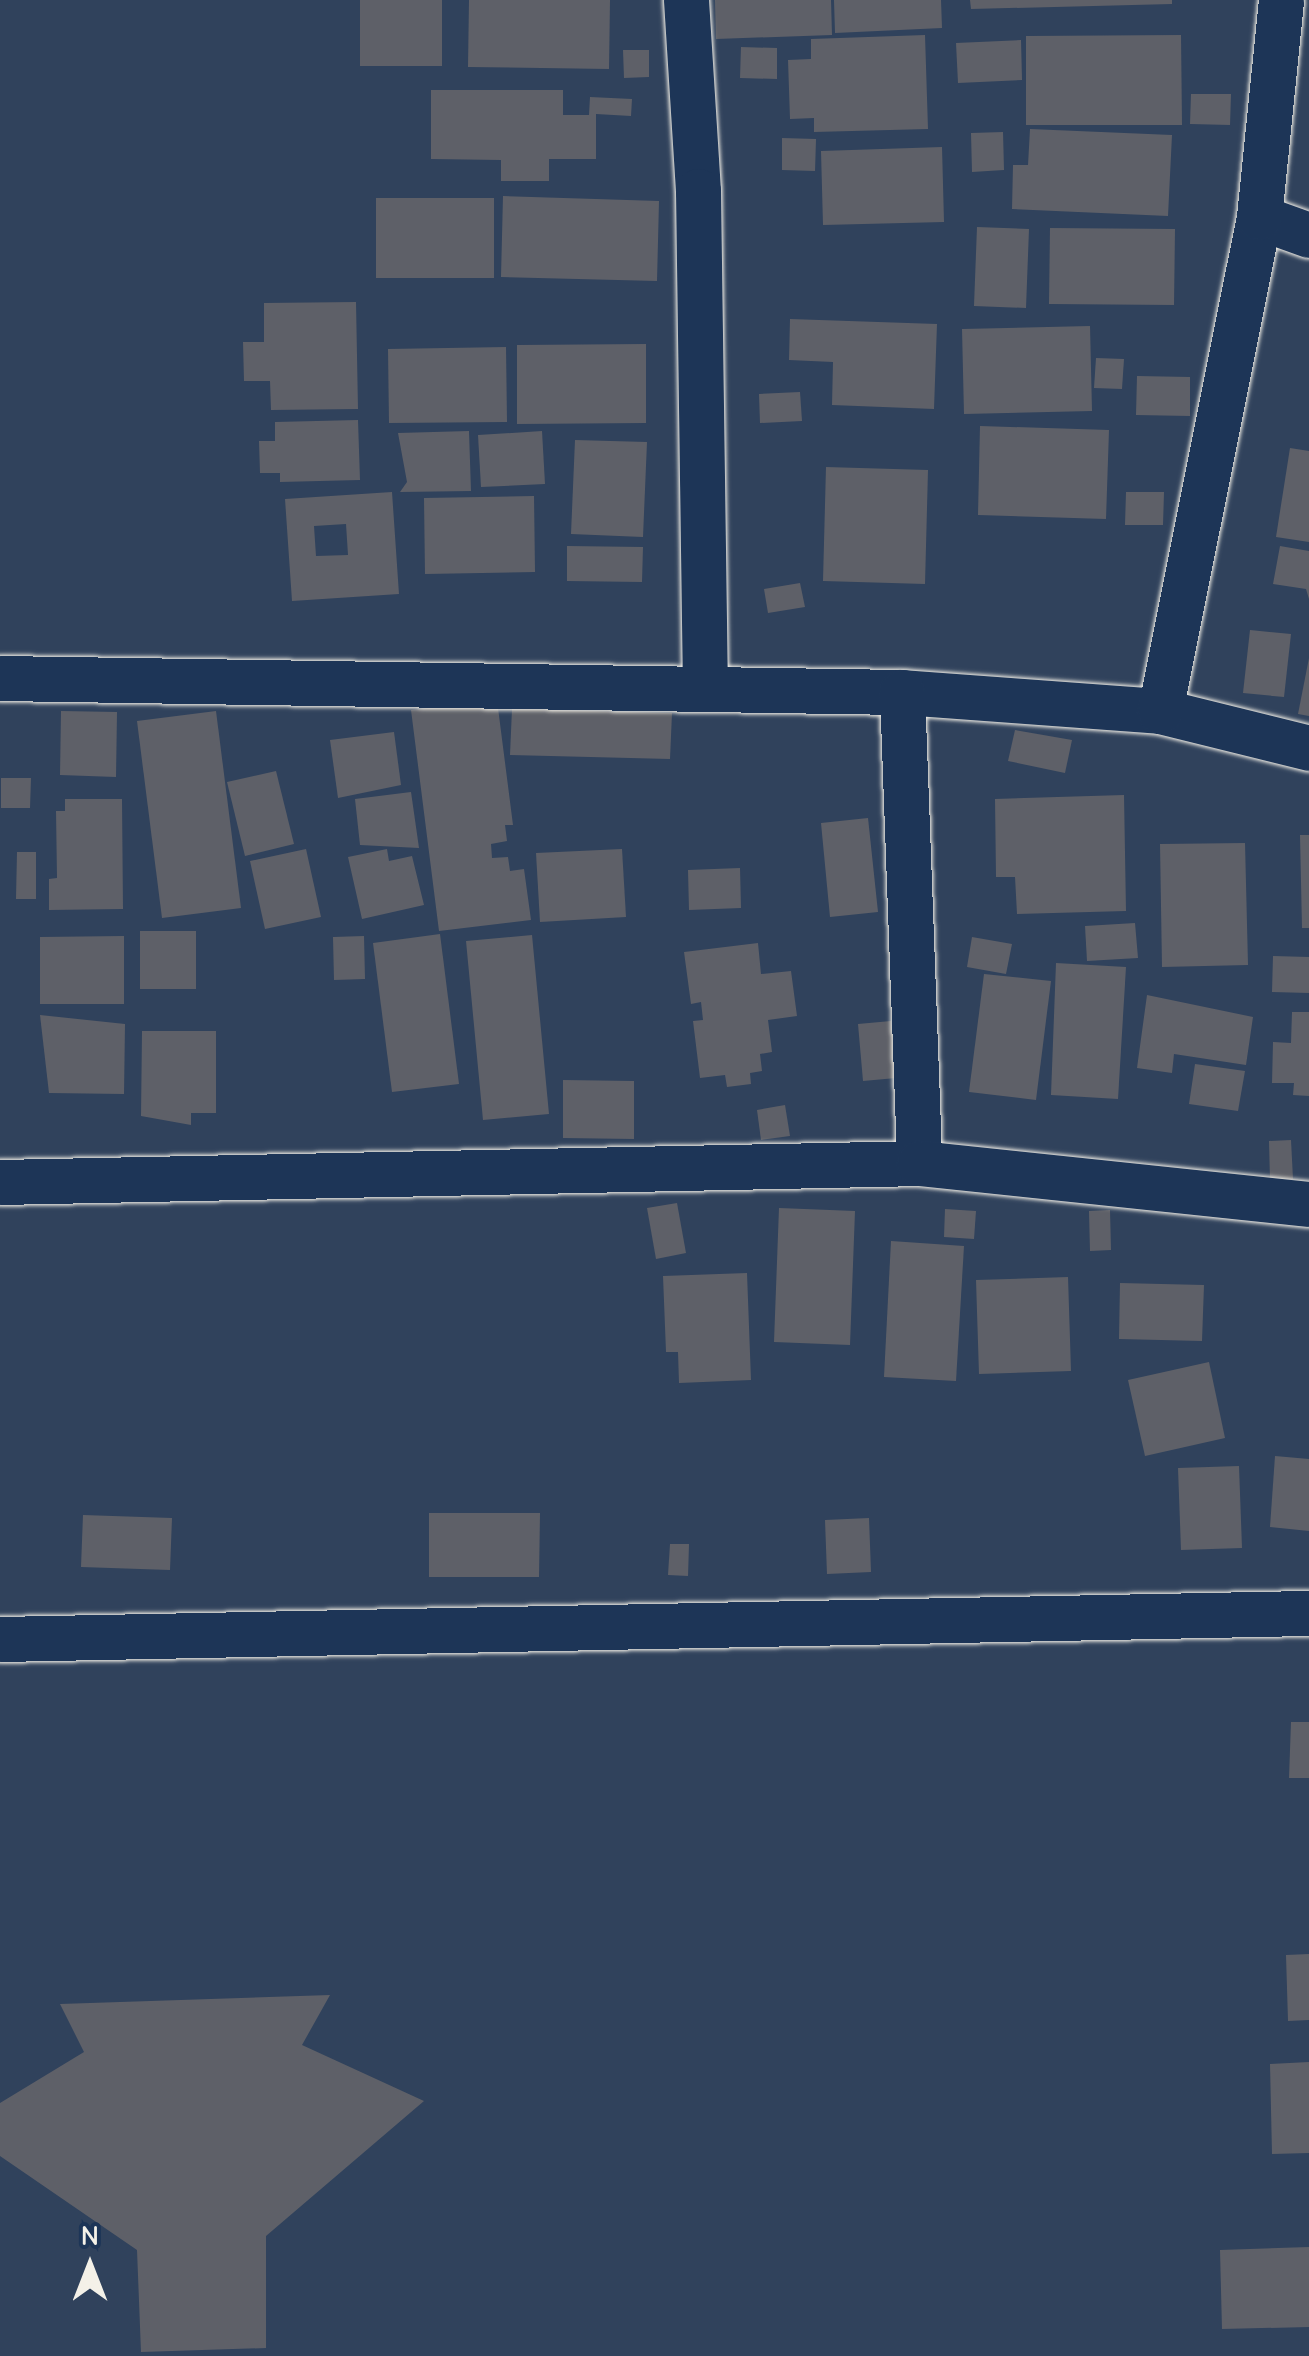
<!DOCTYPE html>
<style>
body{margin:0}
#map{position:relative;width:1309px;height:2356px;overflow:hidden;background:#30425c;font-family:"Comic Neue",sans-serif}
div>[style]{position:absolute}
.building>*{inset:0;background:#5e6068}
.roads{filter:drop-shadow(0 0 2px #f4f1e8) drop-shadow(0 0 2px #f4f1e8)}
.minor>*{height:45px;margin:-22.5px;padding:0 22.5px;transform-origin:22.5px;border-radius:22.5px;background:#1d3557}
span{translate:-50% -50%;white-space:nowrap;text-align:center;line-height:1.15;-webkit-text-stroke:8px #1d3557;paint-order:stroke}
.north{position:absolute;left:40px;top:2216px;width:100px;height:100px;-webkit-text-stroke:8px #1d3557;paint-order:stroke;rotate:0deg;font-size:28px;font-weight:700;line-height:40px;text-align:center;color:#f4f1e8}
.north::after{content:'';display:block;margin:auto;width:35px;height:45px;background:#f4f1e8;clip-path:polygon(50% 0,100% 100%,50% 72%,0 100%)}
</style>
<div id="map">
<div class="building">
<div style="clip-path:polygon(360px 0,442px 0,442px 66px,360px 66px)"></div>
<div style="clip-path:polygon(469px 0,610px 0,609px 69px,468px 67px)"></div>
<div style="clip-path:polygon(715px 0,831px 0,832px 35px,716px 39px)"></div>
<div style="clip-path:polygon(834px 0,941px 0,942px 28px,835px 33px)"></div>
<div style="clip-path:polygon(970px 0,1172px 0,1172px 4px,971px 9px)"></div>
<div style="clip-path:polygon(925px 35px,928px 129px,814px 132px,814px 118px,790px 119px,788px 60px,811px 59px,811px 39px)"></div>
<div style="clip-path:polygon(1181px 35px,1182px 125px,1026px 125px,1026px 36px)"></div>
<div style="clip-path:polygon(1021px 40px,1022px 80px,958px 83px,956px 43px)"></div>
<div style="clip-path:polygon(741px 47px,777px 48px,777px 79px,740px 78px)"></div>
<div style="clip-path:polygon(623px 50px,649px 50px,649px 77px,624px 78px)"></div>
<div style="clip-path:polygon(431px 90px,563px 90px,563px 115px,589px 115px,590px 97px,632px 99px,631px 116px,596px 114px,596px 159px,549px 159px,549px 181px,501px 181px,501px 160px,431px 159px)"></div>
<div style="clip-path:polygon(1191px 94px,1231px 94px,1230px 125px,1190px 124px)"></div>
<div style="clip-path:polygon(1030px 129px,1172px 135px,1168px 216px,1012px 209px,1013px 165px,1028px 165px)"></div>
<div style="clip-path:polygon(1003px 132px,1004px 170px,972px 172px,971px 133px)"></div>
<div style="clip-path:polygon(782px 138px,816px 139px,815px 171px,782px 170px)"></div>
<div style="clip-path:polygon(942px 147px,944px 222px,823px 225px,821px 151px)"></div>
<div style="clip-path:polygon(503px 196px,659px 201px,657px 281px,501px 277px)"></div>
<div style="clip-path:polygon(376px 198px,494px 198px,494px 278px,376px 278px)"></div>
<div style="clip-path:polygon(977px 227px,1029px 229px,1026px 308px,974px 306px)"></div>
<div style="clip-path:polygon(1050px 228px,1175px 229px,1174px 305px,1049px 304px)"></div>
<div style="clip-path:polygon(356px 302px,358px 409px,271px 410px,270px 381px,244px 381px,243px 342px,264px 342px,264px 303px)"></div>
<div style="clip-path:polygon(790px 319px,937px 324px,934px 409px,832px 405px,833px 362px,789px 360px)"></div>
<div style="clip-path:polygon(1090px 326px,1092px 411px,964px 414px,962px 329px)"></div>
<div style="clip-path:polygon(646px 344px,646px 423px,517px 424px,517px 345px)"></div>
<div style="clip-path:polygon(506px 347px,507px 422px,389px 423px,388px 349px)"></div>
<div style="clip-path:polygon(1096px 358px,1124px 359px,1122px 389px,1094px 388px)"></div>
<div style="clip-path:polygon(1137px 376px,1190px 377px,1190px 416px,1136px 415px)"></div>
<div style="clip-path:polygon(800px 392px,802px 421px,760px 423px,759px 394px)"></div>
<div style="clip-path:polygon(358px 420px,360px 480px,280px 482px,280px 473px,260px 473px,259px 441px,275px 441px,275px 422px)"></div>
<div style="clip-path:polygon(980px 426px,1109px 430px,1106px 519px,978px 515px)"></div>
<div style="clip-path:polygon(469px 431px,471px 491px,400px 492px,407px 482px,398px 433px)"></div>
<div style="clip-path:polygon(542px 431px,545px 484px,481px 487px,478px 435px)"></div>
<div style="clip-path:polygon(575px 440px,647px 442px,643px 537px,571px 534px)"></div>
<div style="clip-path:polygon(1290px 448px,1309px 451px,1309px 542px,1276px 537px)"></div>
<div style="clip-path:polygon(826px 467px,928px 470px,925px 584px,823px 581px)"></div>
<div style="clip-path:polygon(evenodd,392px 492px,399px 594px,292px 601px,285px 499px,392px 492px,346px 524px,348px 555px,316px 556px,314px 526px,346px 524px)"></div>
<div style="clip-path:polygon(1126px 492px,1164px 492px,1163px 525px,1125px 525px)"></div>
<div style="clip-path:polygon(534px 496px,535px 572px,425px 574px,424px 498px)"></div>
<div style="clip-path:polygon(567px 546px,643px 547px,642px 582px,567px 581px)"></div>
<div style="clip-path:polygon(1280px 546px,1309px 551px,1309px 599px,1306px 589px,1273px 584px)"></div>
<div style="clip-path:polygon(800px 583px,805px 607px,768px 613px,764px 589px)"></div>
<div style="clip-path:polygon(1250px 630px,1291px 634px,1284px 697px,1243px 693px)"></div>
<div style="clip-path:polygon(1309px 658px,1309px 716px,1298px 714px)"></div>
<div style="clip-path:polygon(497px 700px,513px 825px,505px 825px,507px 841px,491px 844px,492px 858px,508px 857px,510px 871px,524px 869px,531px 920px,439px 931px,411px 710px)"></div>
<div style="clip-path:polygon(512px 709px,672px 713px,670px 759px,510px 755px)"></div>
<div style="clip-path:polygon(61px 711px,117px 712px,116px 777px,60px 775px)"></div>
<div style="clip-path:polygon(216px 711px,241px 908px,162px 918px,137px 721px)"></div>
<div style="clip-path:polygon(1015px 730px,1072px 740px,1065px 773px,1008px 761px)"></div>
<div style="clip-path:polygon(394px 732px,401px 785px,338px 798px,330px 740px)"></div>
<div style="clip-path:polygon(276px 771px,294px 844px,245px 856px,227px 782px)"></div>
<div style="clip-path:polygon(1px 778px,31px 778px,30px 808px,1px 808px)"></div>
<div style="clip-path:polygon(411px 792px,419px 848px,360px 845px,355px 799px)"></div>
<div style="clip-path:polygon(1124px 795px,1126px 911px,1017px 914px,1015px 877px,996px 877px,995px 799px)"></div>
<div style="clip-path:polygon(65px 799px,122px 799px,123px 909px,49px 910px,49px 879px,57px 878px,56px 811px,65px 811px)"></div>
<div style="clip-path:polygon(868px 818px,878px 912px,830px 917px,821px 823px)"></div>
<div style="clip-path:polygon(1300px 835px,1309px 835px,1309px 928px,1302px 928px)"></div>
<div style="clip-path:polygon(1245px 843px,1248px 965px,1162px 967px,1160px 844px)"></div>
<div style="clip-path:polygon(306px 849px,321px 917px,265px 929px,250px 861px)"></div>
<div style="clip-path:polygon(387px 849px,389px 861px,412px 856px,424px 905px,362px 919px,348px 857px)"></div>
<div style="clip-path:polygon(622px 849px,626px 917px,540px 922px,536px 853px)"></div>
<div style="clip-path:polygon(17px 852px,36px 852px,36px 899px,16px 899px)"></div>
<div style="clip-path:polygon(740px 868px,741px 908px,689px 910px,688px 870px)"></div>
<div style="clip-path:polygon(1135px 923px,1138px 958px,1087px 961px,1085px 926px)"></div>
<div style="clip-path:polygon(140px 931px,196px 931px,196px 989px,140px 989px)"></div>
<div style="clip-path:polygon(440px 934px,459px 1084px,392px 1092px,373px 943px)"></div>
<div style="clip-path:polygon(532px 935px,549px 1114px,483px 1120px,466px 941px)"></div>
<div style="clip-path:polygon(124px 936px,124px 1004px,40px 1004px,40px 937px)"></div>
<div style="clip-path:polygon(364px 936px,365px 979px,334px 980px,333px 937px)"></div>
<div style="clip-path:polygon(972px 937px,1012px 944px,1006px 974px,967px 967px)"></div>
<div style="clip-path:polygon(758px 943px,761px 974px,791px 971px,797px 1016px,768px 1020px,772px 1052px,760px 1054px,762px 1071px,750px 1073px,751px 1084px,727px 1087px,725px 1075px,700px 1078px,693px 1021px,703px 1020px,701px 1002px,691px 1004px,684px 952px)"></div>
<div style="clip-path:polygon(1273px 956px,1309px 957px,1309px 993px,1272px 992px)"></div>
<div style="clip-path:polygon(1056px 963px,1126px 967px,1118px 1099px,1051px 1095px)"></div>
<div style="clip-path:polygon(984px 974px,1051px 981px,1036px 1100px,969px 1092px)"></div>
<div style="clip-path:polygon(1147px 995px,1253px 1017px,1246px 1065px,1174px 1054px,1172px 1073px,1137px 1068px)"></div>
<div style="clip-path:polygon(1292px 1012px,1309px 1012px,1309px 1096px,1293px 1095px,1294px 1083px,1272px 1083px,1273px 1042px,1291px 1043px)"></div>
<div style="clip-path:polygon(40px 1015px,125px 1024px,124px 1094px,49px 1093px)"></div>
<div style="clip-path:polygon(891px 1021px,896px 1078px,863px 1081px,858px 1024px)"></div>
<div style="clip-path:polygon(142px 1031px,216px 1031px,216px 1113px,191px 1113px,191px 1125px,141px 1116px)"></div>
<div style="clip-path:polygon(1195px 1064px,1245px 1071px,1238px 1111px,1189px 1104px)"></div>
<div style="clip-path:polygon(563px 1080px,634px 1081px,634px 1139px,563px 1138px)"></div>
<div style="clip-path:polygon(785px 1105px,790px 1136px,761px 1140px,757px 1110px)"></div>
<div style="clip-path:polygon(1291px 1140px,1293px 1179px,1270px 1180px,1269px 1141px)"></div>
<div style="clip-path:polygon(677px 1203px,686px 1253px,656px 1259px,647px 1208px)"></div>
<div style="clip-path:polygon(779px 1208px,855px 1211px,850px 1345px,774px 1342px)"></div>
<div style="clip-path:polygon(945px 1209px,976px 1211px,974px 1239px,944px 1237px)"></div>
<div style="clip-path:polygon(1110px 1210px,1111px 1250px,1090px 1251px,1089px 1211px)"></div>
<div style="clip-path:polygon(891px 1241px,964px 1246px,956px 1381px,884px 1377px)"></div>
<div style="clip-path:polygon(747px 1273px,751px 1380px,679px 1383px,678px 1352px,666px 1352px,663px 1276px)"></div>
<div style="clip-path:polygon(1068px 1277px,1071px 1371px,979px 1374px,976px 1280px)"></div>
<div style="clip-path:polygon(1120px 1283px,1204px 1285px,1202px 1341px,1119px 1339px)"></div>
<div style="clip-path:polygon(1209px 1362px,1225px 1438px,1145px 1456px,1128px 1380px)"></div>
<div style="clip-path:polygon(1275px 1456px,1309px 1459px,1309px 1531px,1270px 1527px)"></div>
<div style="clip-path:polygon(1239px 1466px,1242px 1548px,1181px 1550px,1178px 1468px)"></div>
<div style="clip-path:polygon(429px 1513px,540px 1513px,539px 1577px,429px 1577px)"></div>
<div style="clip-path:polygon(83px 1515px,172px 1518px,170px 1570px,81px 1567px)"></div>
<div style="clip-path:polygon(869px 1518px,871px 1572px,827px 1574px,825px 1520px)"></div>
<div style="clip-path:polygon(670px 1544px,689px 1544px,688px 1576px,668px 1575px)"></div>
<div style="clip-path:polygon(1291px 1722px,1309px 1722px,1309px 1778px,1289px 1778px)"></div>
<div style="clip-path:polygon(1309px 1954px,1309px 2020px,1288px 2021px,1286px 1955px)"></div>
<div style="clip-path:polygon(330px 1995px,302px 2045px,424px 2101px,266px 2236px,266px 2348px,141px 2352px,137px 2250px,0 2156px,0 2103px,84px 2052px,60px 2004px)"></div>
<div style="clip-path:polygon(1309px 2062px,1309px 2153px,1272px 2154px,1270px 2064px)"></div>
<div style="clip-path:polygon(1309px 2247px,1309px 2327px,1222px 2329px,1220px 2250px)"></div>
</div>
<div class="roads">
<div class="minor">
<div style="left:686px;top:0;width:191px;rotate:86.4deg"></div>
<div style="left:698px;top:191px;width:494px;rotate:89.2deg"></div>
<div style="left:1259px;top:217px;width:53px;rotate:19.8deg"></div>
<div style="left:0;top:678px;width:902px;rotate:0.89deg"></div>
<div style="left:902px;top:692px;width:259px;rotate:4.2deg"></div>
<div style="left:1160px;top:711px;width:154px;rotate:13.9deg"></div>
<div style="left:902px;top:692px;width:471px;rotate:87.9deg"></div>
<div style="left:1160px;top:711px;width:504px;rotate:-78.67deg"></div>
<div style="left:1259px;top:217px;width:218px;rotate:-84.2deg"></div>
<div style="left:0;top:1182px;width:919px;rotate:-1.18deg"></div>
<div style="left:919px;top:1163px;width:392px;rotate:6deg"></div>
<div style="left:0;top:1639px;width:1309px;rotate:-1.14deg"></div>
</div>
</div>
<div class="north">N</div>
</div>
